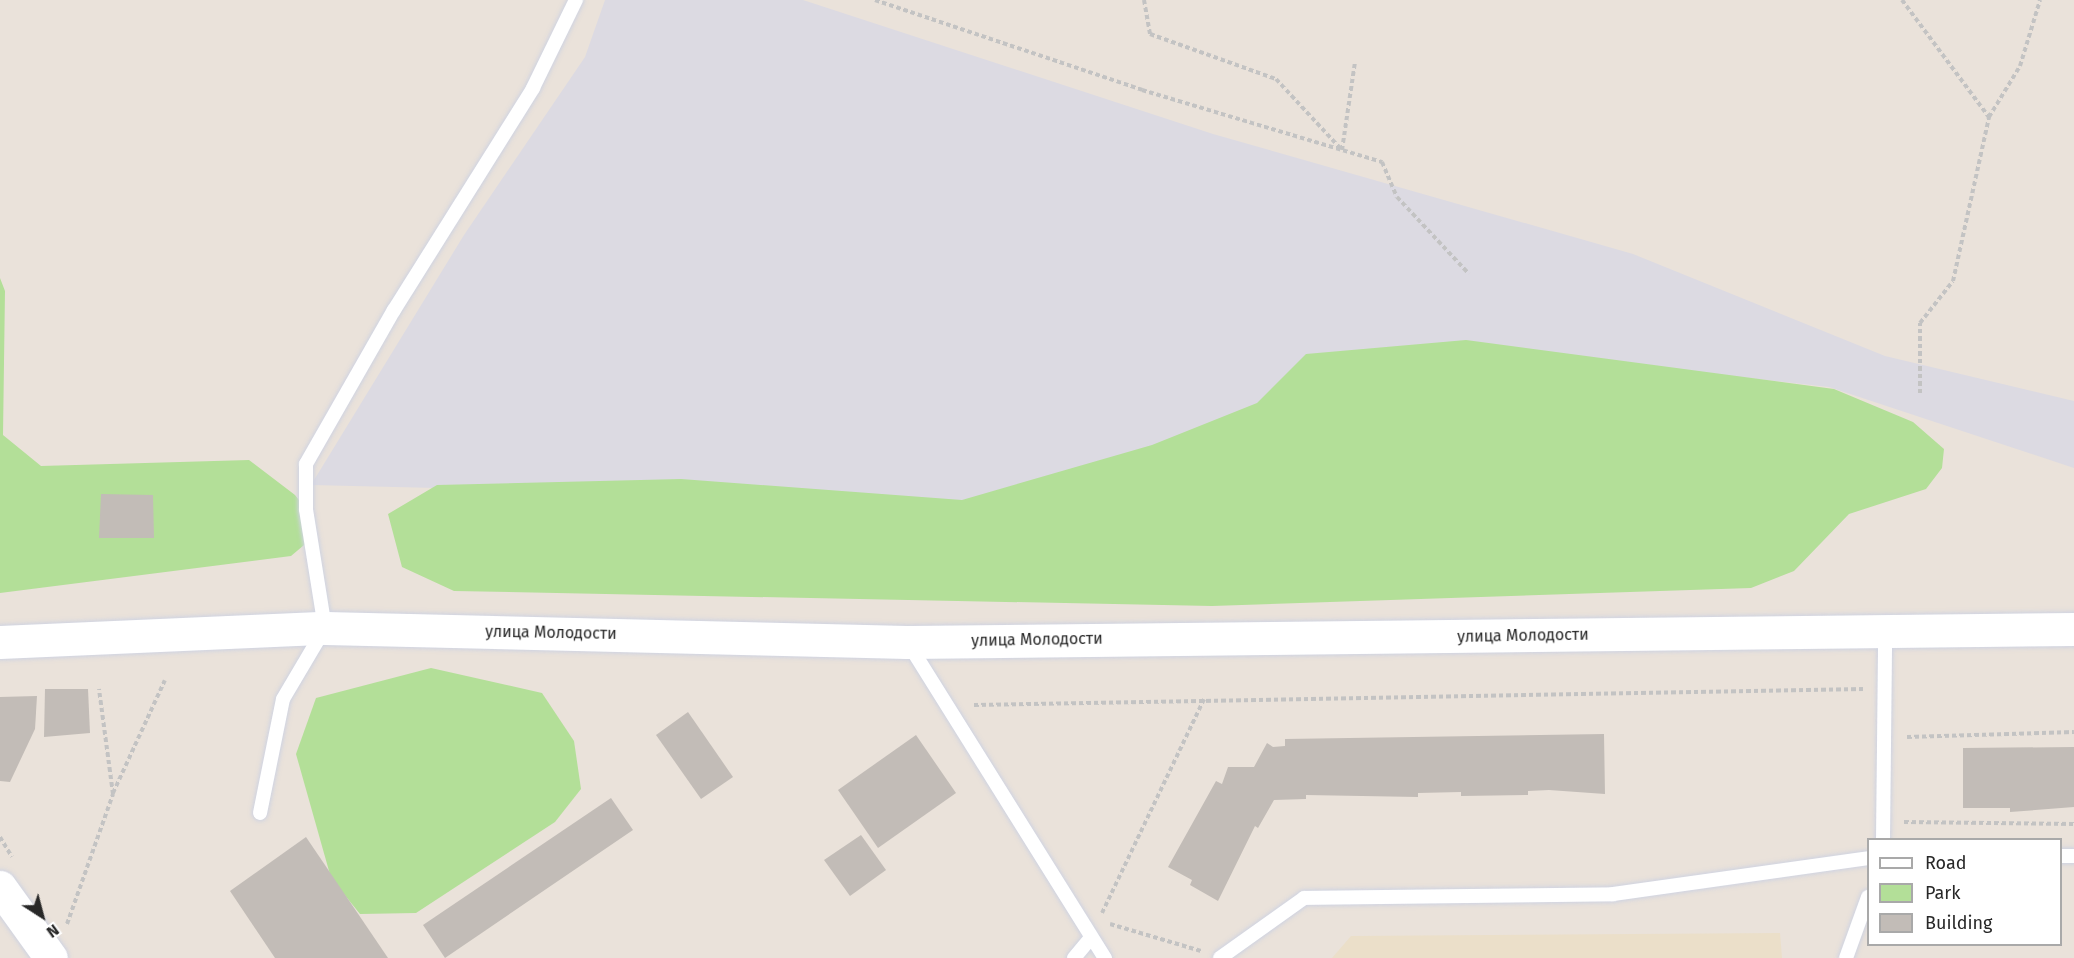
<!DOCTYPE html>
<meta charset="utf-8">
<style>
body{margin:0}
#map{position:relative;width:2074px;height:958px;overflow:hidden;background:#eae2da;font-family:"Fira Sans",sans-serif}
div>[style]{position:absolute}
.industrial>*{inset:0;background:#dcdae2}
.education>*{inset:0;background:#ebdfc9}
.green>*{inset:0;background:#b3df98}
.building>*{inset:0;background:#c2bcb7}
.path>*{height:4px;margin-top:-2px;transform-origin:0;background:repeating-linear-gradient(90deg,#c3c3c3 0 4.5px,transparent 0 7.5px)}
.roads{filter:drop-shadow(0 0 2px #cfd3e1) drop-shadow(0 0 2px #cfd3e1)}
.lane>*{height:14px;margin:-7px;padding:0 7px;transform-origin:7px;border-radius:7px;background:#fff}
.secondary>*{height:33px;margin:-16.5px;padding:0 16.5px;transform-origin:16.5px;border-radius:16.5px;background:#fff}
span{translate:-50% -50%;white-space:nowrap;text-align:center;line-height:1.15;-webkit-text-stroke:5px #fff;paint-order:stroke}
.street-label{font-size:16px;color:#282828}
.legend{position:absolute;left:1867px;top:838px;width:195px;height:108px;box-sizing:border-box;background:#fff;border:2px solid #a9a9a9;margin:0;padding:8px 10px;list-style:none;font-size:18px;color:#282828}
.legend li{display:flex;align-items:center;gap:12px;height:30px}
.legend b{width:30px;border:2px solid #a9a9a9}
.north{position:absolute;left:12px;top:886px;width:60px;height:60px;-webkit-text-stroke:4px #fff;paint-order:stroke;rotate:144deg;font-size:16px;font-weight:700;line-height:24px;text-align:center;color:#282828}
.north::after{content:'';display:block;margin:auto;width:21px;height:27px;background:#282828;clip-path:polygon(50% 0,100% 100%,50% 72%,0 100%)}
</style>
<div id="map">
<div class="industrial">
<div style="clip-path:polygon(605px 0,803px 0,1213px 134px,1633px 254px,1885px 356px,2074px 401px,2074px 468px,1829px 387px,1586px 360px,1253px 418px,987px 501px,311px 485px,464px 235px,585px 57px)"></div>
</div>
<div class="education">
<div style="clip-path:polygon(1780px 933px,1782px 958px,1332px 958px,1351px 936px)"></div>
</div>
<div class="green">
<div style="clip-path:polygon(0 278px,5px 291px,3px 435px,41px 466px,249px 460px,295px 495px,306px 509px,310px 540px,291px 556px,0 593px)"></div>
<div style="clip-path:polygon(1466px 340px,1834px 389px,1913px 422px,1944px 449px,1942px 468px,1926px 489px,1849px 514px,1794px 571px,1751px 588px,1212px 606px,454px 591px,402px 567px,388px 514px,437px 485px,681px 479px,962px 500px,1152px 445px,1257px 403px,1306px 354px)"></div>
<div style="clip-path:polygon(431px 668px,542px 693px,574px 741px,581px 789px,555px 822px,416px 913px,360px 914px,331px 878px,296px 754px,316px 698px)"></div>
</div>
<div class="building">
<div style="clip-path:polygon(101px 494px,153px 495px,154px 538px,99px 538px)"></div>
<div style="clip-path:polygon(45px 689px,88px 689px,90px 733px,44px 737px)"></div>
<div style="clip-path:polygon(37px 696px,35px 729px,10px 782px,0 781px,0 697px)"></div>
<div style="clip-path:polygon(688px 712px,733px 777px,701px 799px,656px 735px)"></div>
<div style="clip-path:polygon(1604px 734px,1605px 794px,1549px 790px,1528px 791px,1528px 795px,1461px 796px,1461px 792px,1418px 793px,1418px 797px,1306px 795px,1306px 799px,1274px 800px,1258px 828px,1255px 826px,1218px 901px,1190px 885px,1192px 880px,1168px 867px,1216px 781px,1222px 784px,1228px 767px,1254px 767px,1267px 743px,1273px 747px,1285px 746px,1285px 739px)"></div>
<div style="clip-path:polygon(916px 735px,956px 793px,878px 848px,838px 790px)"></div>
<div style="clip-path:polygon(2074px 747px,2074px 807px,2010px 812px,2010px 808px,1963px 808px,1963px 748px)"></div>
<div style="clip-path:polygon(611px 798px,633px 830px,445px 958px,423px 925px)"></div>
<div style="clip-path:polygon(861px 835px,886px 870px,850px 896px,824px 860px)"></div>
<div style="clip-path:polygon(306px 837px,388px 958px,275px 958px,230px 891px)"></div>
</div>
<div class="path">
<div style="left:875px;top:0;width:282px;rotate:18.6deg"></div>
<div style="left:1142px;top:90px;width:251px;rotate:16.7deg"></div>
<div style="left:1382px;top:162px;width:38px;rotate:67deg"></div>
<div style="left:1397px;top:197px;width:105px;rotate:46.9deg"></div>
<div style="left:1144px;top:0;width:35px;rotate:80deg"></div>
<div style="left:1150px;top:34px;width:134px;rotate:19.7deg"></div>
<div style="left:1276px;top:79px;width:97px;rotate:47.1deg"></div>
<div style="left:1902px;top:0;width:146px;rotate:53.4deg"></div>
<div style="left:1342px;top:150px;width:89px;rotate:-81.6deg"></div>
<div style="left:1920px;top:393px;width:70px;rotate:-90deg"></div>
<div style="left:1920px;top:323px;width:53px;rotate:-51.8deg"></div>
<div style="left:1953px;top:281px;width:168px;rotate:-77.6deg"></div>
<div style="left:1989px;top:117px;width:60px;rotate:-58.7deg"></div>
<div style="left:2020px;top:66px;width:69px;rotate:-73.1deg"></div>
<div style="left:974px;top:705px;width:890px;rotate:-1.03deg"></div>
<div style="left:1907px;top:737px;width:167px;rotate:-1.7deg"></div>
<div style="left:113px;top:793px;width:124px;rotate:-65.3deg"></div>
<div style="left:1904px;top:822px;width:170px;rotate:0.7deg"></div>
<div style="left:0;top:837px;width:23px;rotate:59deg"></div>
<div style="left:1102px;top:913px;width:237px;rotate:-64.5deg"></div>
<div style="left:67px;top:924px;width:138px;rotate:-70.5deg"></div>
<div style="left:113px;top:794px;width:106px;rotate:-97.6deg"></div>
<div style="left:1110px;top:924px;width:95px;rotate:16.5deg"></div>
</div>
<div class="roads">
<div class="lane">
<div style="left:908px;top:643px;width:372px;rotate:58deg"></div>
<div style="left:260px;top:813px;width:116px;rotate:-78.6deg"></div>
<div style="left:283px;top:699px;width:82px;rotate:-59.4deg"></div>
<div style="left:325px;top:628px;width:121px;rotate:-99.1deg"></div>
<div style="left:306px;top:509px;width:45px;rotate:-90deg"></div>
<div style="left:306px;top:464px;width:177px;rotate:-60.3deg"></div>
<div style="left:394px;top:310px;width:262px;rotate:-57.9deg"></div>
<div style="left:533px;top:88px;width:98px;rotate:-64deg"></div>
<div style="left:1883px;top:840px;width:208px;rotate:-89.4deg"></div>
<div style="left:2060px;top:856px;width:14px"></div>
<div style="left:1074px;top:958px;width:26px;rotate:-50deg"></div>
<div style="left:1220px;top:958px;width:103px;rotate:-35.5deg"></div>
<div style="left:1304px;top:898px;width:309px;rotate:-0.7deg"></div>
<div style="left:1613px;top:894px;width:258px;rotate:-8deg"></div>
<div style="left:1846px;top:958px;width:65px;rotate:-70.2deg"></div>
</div>
<div class="secondary">
<div style="left:0;top:642px;width:325px;rotate:-2.5deg"></div>
<div style="left:325px;top:628px;width:582px;rotate:1.38deg"></div>
<div style="left:907px;top:642px;width:1167px;rotate:-0.64deg"></div>
<div style="left:0;top:887px;width:87px;rotate:54.3deg"></div>
</div>
</div>
<div class="street-label">
<span style="left:551px;top:633px;rotate:1deg">улица Молодости</span>
<span style="left:1523px;top:636px;rotate:-1deg">улица Молодости</span>
<span style="left:1037px;top:640px;rotate:-1deg">улица Молодости</span>
</div>
<ul class="legend">
<li><b style="height:8px;background:#fff"></b>Road</li>
<li><b style="height:16px;background:#b3df98"></b>Park</li>
<li><b style="height:16px;background:#c2bcb7"></b>Building</li>
</ul>
<div class="north">N</div>
</div>
